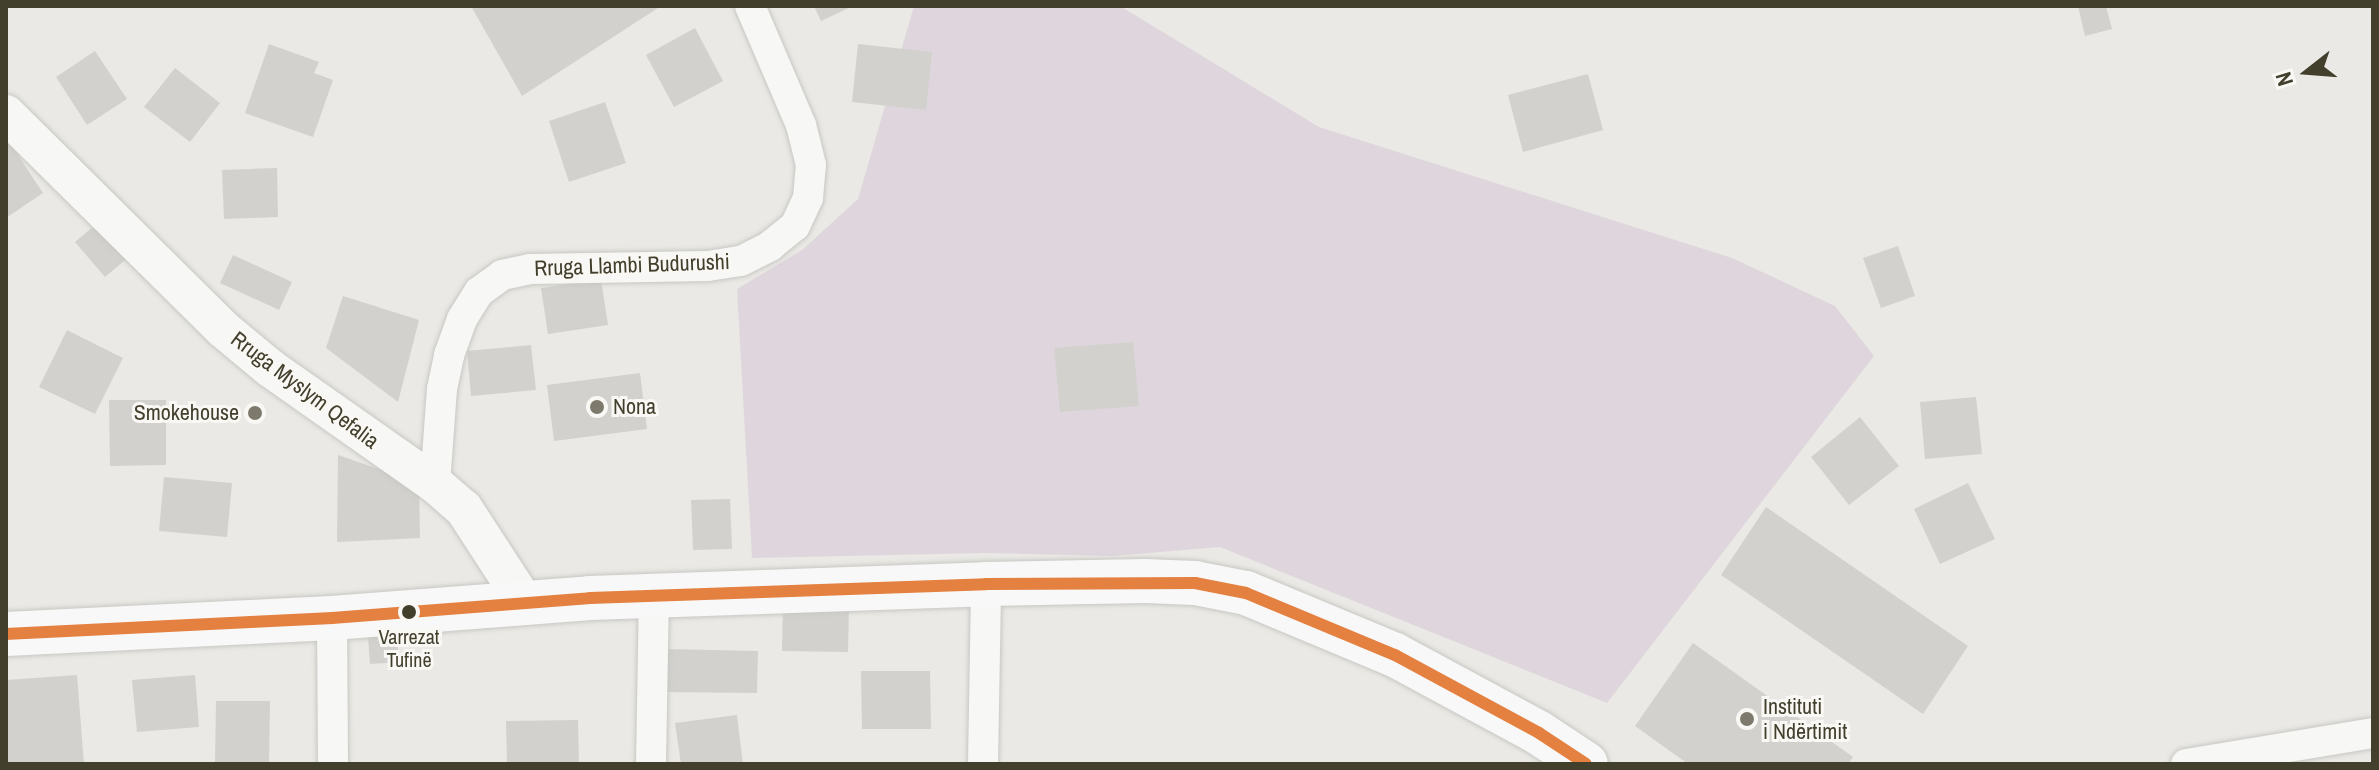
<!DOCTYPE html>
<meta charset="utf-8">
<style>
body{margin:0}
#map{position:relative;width:2379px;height:770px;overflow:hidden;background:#eae9e5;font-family:"Archivo Narrow",sans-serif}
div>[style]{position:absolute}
.green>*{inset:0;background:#ded6dc}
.building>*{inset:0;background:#d2d1ce}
.roads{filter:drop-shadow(0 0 2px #c8c7c3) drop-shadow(0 0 2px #c8c7c3)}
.minor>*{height:30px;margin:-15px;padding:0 15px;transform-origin:15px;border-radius:15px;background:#f7f7f5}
.tertiary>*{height:38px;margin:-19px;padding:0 19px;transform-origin:19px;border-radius:19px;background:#f7f7f5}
.primary>*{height:44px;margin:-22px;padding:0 22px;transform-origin:22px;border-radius:22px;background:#f8f8f8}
.bus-1>*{height:12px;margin:-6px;padding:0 6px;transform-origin:6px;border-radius:6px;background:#e48040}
.dots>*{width:22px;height:22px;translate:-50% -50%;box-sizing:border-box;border:4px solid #f9f8f4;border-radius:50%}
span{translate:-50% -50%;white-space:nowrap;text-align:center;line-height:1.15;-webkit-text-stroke:6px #f9f8f4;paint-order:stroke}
.bus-label{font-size:20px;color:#433f2d}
.street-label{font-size:22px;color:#433f2d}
.poi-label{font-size:22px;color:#433f2d}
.left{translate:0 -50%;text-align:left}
.right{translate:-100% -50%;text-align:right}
.frame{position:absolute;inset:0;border:8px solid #433f2d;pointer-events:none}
.north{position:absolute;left:2267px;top:32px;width:80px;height:80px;-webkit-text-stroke:6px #f9f8f4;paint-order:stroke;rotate:253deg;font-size:22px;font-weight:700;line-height:32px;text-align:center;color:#433f2d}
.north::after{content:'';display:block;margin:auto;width:28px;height:36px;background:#433f2d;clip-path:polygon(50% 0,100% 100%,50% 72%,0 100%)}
</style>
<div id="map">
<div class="green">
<div style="clip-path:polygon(914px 6px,1120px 6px,1319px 127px,1732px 258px,1835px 306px,1874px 356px,1607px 703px,1220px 547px,1113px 556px,984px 553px,752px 558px,737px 289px,802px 250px,858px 199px)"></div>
</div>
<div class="building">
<div style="clip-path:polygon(471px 6px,661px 6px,522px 96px)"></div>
<div style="clip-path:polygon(814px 6px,853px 6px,821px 21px)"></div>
<div style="clip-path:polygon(2078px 6px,2106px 6px,2112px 29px,2085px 36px)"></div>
<div style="clip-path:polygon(695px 28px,723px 81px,674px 107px,646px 55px)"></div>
<div style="clip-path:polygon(269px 44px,319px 62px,314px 73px,333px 80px,313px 137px,245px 113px)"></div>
<div style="clip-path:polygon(858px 44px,932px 52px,926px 110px,852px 102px)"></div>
<div style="clip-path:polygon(95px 51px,127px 99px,87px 125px,56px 77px)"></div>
<div style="clip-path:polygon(175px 68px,220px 103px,190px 142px,144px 107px)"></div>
<div style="clip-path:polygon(1588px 74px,1603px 130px,1523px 152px,1508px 95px)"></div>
<div style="clip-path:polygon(605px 102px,626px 163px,569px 182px,549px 121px)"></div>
<div style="clip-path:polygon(6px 137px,43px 193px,6px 218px)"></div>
<div style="clip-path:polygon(277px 168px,278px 217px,224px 219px,222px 170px)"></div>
<div style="clip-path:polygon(100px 221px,130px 256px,105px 277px,75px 242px)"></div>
<div style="clip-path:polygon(1898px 246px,1915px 296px,1881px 308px,1863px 258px)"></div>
<div style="clip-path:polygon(233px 255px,292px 282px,279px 310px,220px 283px)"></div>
<div style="clip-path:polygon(601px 279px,608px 325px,548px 334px,541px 288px)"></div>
<div style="clip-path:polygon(343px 296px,419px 320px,398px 402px,326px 348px)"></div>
<div style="clip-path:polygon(67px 330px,123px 358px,95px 414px,39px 387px)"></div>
<div style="clip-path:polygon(1133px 342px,1139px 406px,1060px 412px,1054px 348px)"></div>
<div style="clip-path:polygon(531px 345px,536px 390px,471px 396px,467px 351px)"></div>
<div style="clip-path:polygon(640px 373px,647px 429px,554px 441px,547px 385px)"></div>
<div style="clip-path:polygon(1976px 397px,1982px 454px,1925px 459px,1920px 402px)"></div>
<div style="clip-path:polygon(109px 400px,166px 400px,166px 465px,110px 466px)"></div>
<div style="clip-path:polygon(1860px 417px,1899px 466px,1849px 505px,1811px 457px)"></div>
<div style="clip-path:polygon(338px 455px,419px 483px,420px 538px,337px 542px)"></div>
<div style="clip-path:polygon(164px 477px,232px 483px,227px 537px,159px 531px)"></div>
<div style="clip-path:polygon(1968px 483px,1995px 539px,1940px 564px,1914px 509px)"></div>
<div style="clip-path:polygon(730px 499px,732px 549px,693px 550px,691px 500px)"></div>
<div style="clip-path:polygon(1766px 507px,1968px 646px,1923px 714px,1721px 575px)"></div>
<div style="clip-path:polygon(783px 605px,849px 606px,848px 652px,782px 651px)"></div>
<div style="clip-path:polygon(397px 635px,399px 662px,370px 664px,368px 637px)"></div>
<div style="clip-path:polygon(1693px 643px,1853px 757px,1848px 764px,1688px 764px,1635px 726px)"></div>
<div style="clip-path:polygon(665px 649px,758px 651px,757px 693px,664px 692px)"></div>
<div style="clip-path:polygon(861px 671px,930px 671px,931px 729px,862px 729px)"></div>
<div style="clip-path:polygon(77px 675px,84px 764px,6px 764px,6px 680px)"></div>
<div style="clip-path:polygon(195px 675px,199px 727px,137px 732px,132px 680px)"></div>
<div style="clip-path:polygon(216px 701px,270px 701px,269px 764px,215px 764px)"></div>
<div style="clip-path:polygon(737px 715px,743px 764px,681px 764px,675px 723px)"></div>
<div style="clip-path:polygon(578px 720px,579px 764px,507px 764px,506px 721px)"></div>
</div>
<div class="roads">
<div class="minor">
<div style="left:435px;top:484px;width:95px;rotate:-85.8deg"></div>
<div style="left:442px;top:389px;width:35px;rotate:-78deg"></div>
<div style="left:449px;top:355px;width:38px;rotate:-70deg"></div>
<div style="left:462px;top:319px;width:32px;rotate:-58deg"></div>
<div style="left:479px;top:292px;width:29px;rotate:-36deg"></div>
<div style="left:502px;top:275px;width:29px;rotate:-12deg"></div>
<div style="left:530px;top:269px;width:178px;rotate:-1deg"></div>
<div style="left:708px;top:266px;width:33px;rotate:-9deg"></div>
<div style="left:741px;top:261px;width:33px;rotate:-27deg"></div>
<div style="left:770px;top:246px;width:32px;rotate:-39deg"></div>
<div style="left:795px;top:226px;width:31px;rotate:-65deg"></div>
<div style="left:808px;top:198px;width:33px;rotate:-85deg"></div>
<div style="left:811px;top:165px;width:41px;rotate:-104deg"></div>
<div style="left:801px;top:125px;width:129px;rotate:-113.2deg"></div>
<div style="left:332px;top:618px;width:146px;rotate:89.6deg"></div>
<div style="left:651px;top:764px;width:169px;rotate:-89deg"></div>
<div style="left:983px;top:764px;width:180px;rotate:-89deg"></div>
<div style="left:2186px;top:764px;width:190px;rotate:-9.4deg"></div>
</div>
<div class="tertiary">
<div style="left:6px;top:114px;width:305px;rotate:44.7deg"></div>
<div style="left:223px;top:329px;width:61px;rotate:39.7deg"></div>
<div style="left:270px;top:368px;width:202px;rotate:35.1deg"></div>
<div style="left:435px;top:484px;width:38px;rotate:41deg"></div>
<div style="left:464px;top:509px;width:112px;rotate:57deg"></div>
</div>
<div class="primary">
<div style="left:6px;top:634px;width:326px;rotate:-2.8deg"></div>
<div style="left:332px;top:618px;width:259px;rotate:-4.4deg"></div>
<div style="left:590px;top:598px;width:396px;rotate:-2deg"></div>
<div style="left:986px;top:584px;width:159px;rotate:-1.1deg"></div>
<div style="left:1145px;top:581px;width:50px;rotate:2.3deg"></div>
<div style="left:1195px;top:583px;width:52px;rotate:11.1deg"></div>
<div style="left:1246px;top:593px;width:161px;rotate:22.6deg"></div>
<div style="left:1395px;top:655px;width:164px;rotate:28.4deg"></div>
<div style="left:1539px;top:733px;width:56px;rotate:33.4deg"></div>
</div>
</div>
<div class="bus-1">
<div style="left:6px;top:634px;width:326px;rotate:-2.8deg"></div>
<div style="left:332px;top:618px;width:259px;rotate:-4.4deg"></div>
<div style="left:590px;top:598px;width:396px;rotate:-2deg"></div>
<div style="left:986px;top:584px;width:209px;rotate:-0.3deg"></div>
<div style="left:1195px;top:583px;width:52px;rotate:11.1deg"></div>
<div style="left:1246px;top:593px;width:161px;rotate:22.6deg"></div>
<div style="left:1395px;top:655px;width:164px;rotate:28.4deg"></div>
<div style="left:1539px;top:733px;width:56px;rotate:33.4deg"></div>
</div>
<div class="dots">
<div style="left:597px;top:407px;background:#7d7a6d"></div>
<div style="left:255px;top:413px;background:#7d7a6d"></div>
<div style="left:409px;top:612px;background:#433f2d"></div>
<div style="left:1747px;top:719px;background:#7d7a6d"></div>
</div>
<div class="bus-label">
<span style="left:409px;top:648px">Varrezat<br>Tufinë</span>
</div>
<div class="street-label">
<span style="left:632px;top:265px;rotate:-2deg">Rruga Llambi Budurushi</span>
<span style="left:305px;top:390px;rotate:37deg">Rruga Myslym Qefalia</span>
</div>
<div class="poi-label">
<span class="left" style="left:613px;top:407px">Nona</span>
<span class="right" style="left:239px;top:413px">Smokehouse</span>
<span class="left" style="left:1763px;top:719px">Instituti<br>i Ndërtimit</span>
</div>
<div class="frame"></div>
<div class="north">N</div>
</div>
